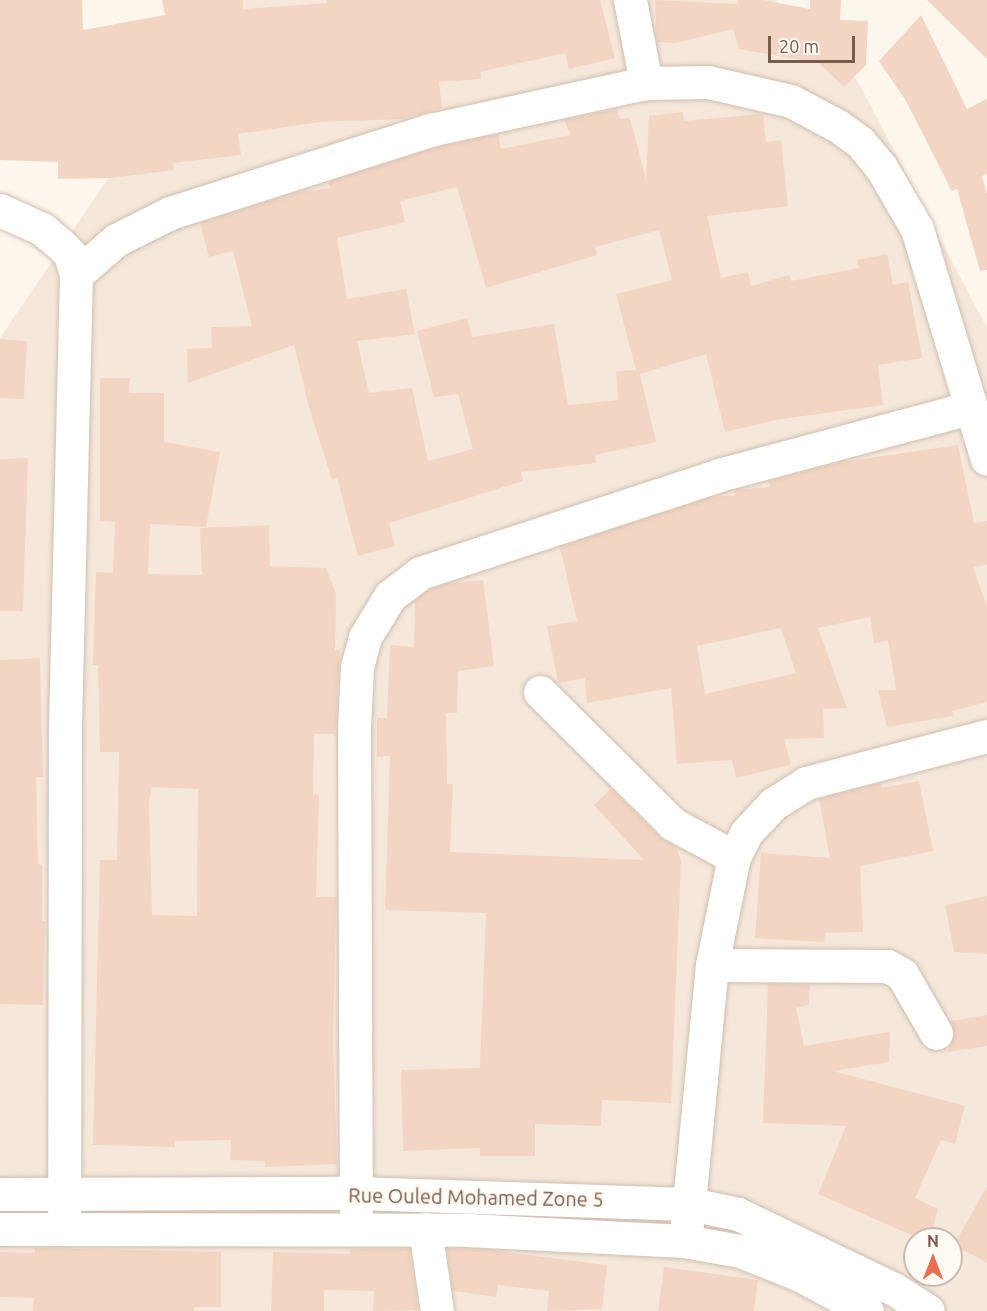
<!DOCTYPE html>
<style>
body{margin:0}
#map{position:relative;width:987px;height:1311px;overflow:hidden;background:#fdf6ec;font-family:Ubuntu,sans-serif}
div>[style]{position:absolute}
.residential>*{inset:0;background:#f5e8da}
.building>*{inset:0;background:#f3d5c3}
.roads{filter:drop-shadow(0 0 2px #d1beb0) drop-shadow(0 0 2px #d1beb0)}
.minor>*{height:33px;margin:-16.5px;padding:0 16.5px;transform-origin:16.5px;border-radius:16.5px;background:#fff}
span{translate:-50% -50%;white-space:nowrap;text-align:center;line-height:1.15;-webkit-text-stroke:6px #fffaf3;paint-order:stroke}
.street-label{font-size:20px;color:#7a5c4d}
.north{position:absolute;left:903px;top:1227px;width:60px;height:60px;box-sizing:border-box;background:#fffaf3;border:2px solid #cabbb1;border-radius:50%;rotate:0deg;font-size:16px;font-weight:700;line-height:24px;text-align:center;color:#7a5c4d}
.north::after{content:'';display:block;margin:auto;width:21px;height:27px;background:#e76f51;clip-path:polygon(50% 0,100% 100%,50% 72%,0 100%)}
.scale{position:absolute;left:768px;top:36px;width:87px;height:27px;box-sizing:border-box;border:3px solid #7a5c4d;border-top:0;padding-left:8px;font-size:18px;line-height:21px;white-space:nowrap;color:#7a5c4d;-webkit-text-stroke:4px #fffaf3;paint-order:stroke}
</style>
<div id="map">
<div class="residential">
<div style="clip-path:polygon(evenodd,229px 0,776px 0,856px 78px,987px 328px,987px 1311px,0 1311px,0 338px,229px 0,915px 1239px,951px 1239px,951px 1275px,915px 1275px,915px 1239px)"></div>
</div>
<div class="building">
<div style="clip-path:polygon(0 0,82px 0,83px 30px,165px 15px,162px 0,243px 0,243px 9px,327px 3px,327px 0,600px 0,615px 58px,569px 69px,565px 53px,480px 72px,481px 79px,439px 82px,442px 108px,402px 119px,320px 122px,238px 134px,241px 155px,173px 163px,174px 170px,112px 178px,58px 179px,58px 162px,0 160px)"></div>
<div style="clip-path:polygon(655px 0,737px 4px,738px 0,763px 0,810px 9px,810px 0,841px 0,840px 20px,868px 21px,866px 65px,844px 87px,819px 63px,739px 49px,733px 29px,676px 43px,657px 42px)"></div>
<div style="clip-path:polygon(927px 0,987px 0,987px 59px)"></div>
<div style="clip-path:polygon(921px 15px,967px 109px,987px 99px,987px 174px,982px 176px,987px 194px,987px 270px,980px 271px,957px 189px,952px 191px,906px 101px,879px 61px)"></div>
<div style="clip-path:polygon(evenodd,616px 109px,620px 119px,630px 118px,646px 180px,649px 116px,683px 112px,684px 121px,763px 114px,766px 142px,781px 140px,788px 206px,707px 216px,721px 278px,748px 272px,751px 286px,789px 275px,791px 281px,859px 268px,857px 260px,887px 254px,893px 285px,908px 282px,922px 358px,878px 365px,883px 405px,775px 420px,725px 432px,706px 354px,640px 374px,656px 442px,595px 455px,596px 463px,521px 472px,523px 481px,389px 523px,395px 546px,358px 556px,337px 478px,332px 480px,309px 407px,294px 345px,188px 383px,187px 349px,212px 348px,211px 327px,252px 326px,233px 251px,209px 257px,200px 223px,299px 192px,330px 188px,328px 182px,435px 148px,498px 134px,501px 149px,570px 135px,565px 120px,616px 109px,457px 187px,486px 288px,597px 255px,595px 247px,659px 230px,672px 280px,616px 294px,636px 370px,616px 371px,618px 400px,568px 405px,554px 324px,472px 337px,467px 318px,417px 331px,434px 397px,458px 394px,473px 449px,428px 461px,412px 388px,369px 393px,357px 341px,415px 334px,406px 289px,347px 299px,337px 238px,405px 222px,400px 201px,457px 187px)"></div>
<div style="clip-path:polygon(0 339px,27px 341px,24px 399px,0 398px)"></div>
<div style="clip-path:polygon(evenodd,100px 378px,130px 378px,129px 393px,164px 393px,164px 442px,220px 452px,206px 527px,150px 524px,148px 574px,202px 575px,200px 528px,269px 525px,270px 566px,326px 568px,336px 594px,335px 650px,340px 650px,335px 734px,314px 734px,313px 795px,319px 794px,316px 897px,336px 897px,333px 1042px,337px 1164px,265px 1167px,265px 1161px,230px 1160px,231px 1140px,175px 1141px,175px 1147px,93px 1145px,100px 860px,117px 860px,119px 752px,100px 752px,98px 665px,93px 665px,96px 572px,113px 573px,115px 522px,100px 521px,100px 378px,152px 787px,198px 789px,197px 916px,152px 915px,149px 802px,152px 787px)"></div>
<div style="clip-path:polygon(evenodd,958px 445px,974px 523px,987px 521px,987px 565px,973px 567px,987px 607px,987px 702px,952px 711px,953px 716px,887px 727px,878px 690px,896px 690px,888px 641px,874px 643px,870px 617px,818px 628px,847px 708px,823px 709px,824px 738px,784px 739px,791px 765px,736px 778px,732px 760px,677px 764px,671px 688px,587px 703px,585px 678px,558px 683px,547px 626px,577px 621px,560px 547px,708px 498px,735px 495px,735px 490px,770px 487px,769px 481px,842px 462px,958px 445px,781px 628px,796px 673px,705px 694px,697px 646px,781px 628px)"></div>
<div style="clip-path:polygon(28px 458px,23px 611px,0 611px,0 459px)"></div>
<div style="clip-path:polygon(483px 580px,494px 666px,458px 671px,457px 713px,446px 713px,447px 784px,453px 784px,450px 852px,644px 860px,594px 805px,611px 789px,660px 837px,677px 848px,681px 862px,671px 1103px,602px 1100px,601px 1126px,535px 1124px,535px 1156px,480px 1156px,480px 1148px,403px 1151px,401px 1070px,480px 1068px,486px 913px,385px 910px,390px 756px,377px 757px,377px 718px,387px 718px,390px 645px,414px 647px,415px 601px,429px 590px,447px 584px)"></div>
<div style="clip-path:polygon(40px 658px,43px 777px,36px 777px,38px 864px,42px 865px,42px 921px,45px 921px,43px 1005px,0 1004px,0 660px)"></div>
<div style="clip-path:polygon(919px 781px,933px 851px,860px 866px,863px 932px,825px 933px,824px 942px,755px 938px,761px 853px,830px 858px,819px 799px,880px 783px,881px 788px)"></div>
<div style="clip-path:polygon(987px 896px,987px 954px,954px 952px,945px 905px)"></div>
<div style="clip-path:polygon(768px 984px,810px 985px,809px 1005px,796px 1008px,804px 1046px,890px 1032px,889px 1062px,833px 1071px,965px 1106px,955px 1144px,941px 1140px,915px 1198px,938px 1209px,930px 1239px,920px 1239px,818px 1194px,846px 1126px,763px 1123px)"></div>
<div style="clip-path:polygon(987px 1015px,987px 1046px,947px 1052px,955px 1034px,951px 1021px)"></div>
<div style="clip-path:polygon(987px 1186px,987px 1263px,954px 1245px)"></div>
<div style="clip-path:polygon(35px 1248px,221px 1252px,221px 1307px,194px 1307px,194px 1311px,33px 1311px,34px 1298px,0 1297px,0 1252px,35px 1253px)"></div>
<div style="clip-path:polygon(350px 1249px,409px 1249px,418px 1310px,373px 1311px,374px 1291px,324px 1290px,324px 1311px,271px 1311px,273px 1252px,350px 1254px)"></div>
<div style="clip-path:polygon(447px 1249px,489px 1250px,607px 1265px,602px 1309px,547px 1311px,549px 1291px,498px 1285px,496px 1297px,453px 1291px)"></div>
<div style="clip-path:polygon(664px 1267px,758px 1280px,754px 1311px,658px 1311px)"></div>
</div>
<div class="roads">
<div class="minor">
<div style="left:630px;top:0;width:85px;rotate:79.1deg"></div>
<div style="left:0;top:210px;width:46px;rotate:24.3deg"></div>
<div style="left:42px;top:229px;width:23px;rotate:40deg"></div>
<div style="left:60px;top:244px;width:14px;rotate:45deg"></div>
<div style="left:70px;top:254px;width:22px;rotate:74deg"></div>
<div style="left:76px;top:275px;width:456px;rotate:91.4deg"></div>
<div style="left:65px;top:731px;width:497px;rotate:90.1deg"></div>
<div style="left:76px;top:275px;width:53px;rotate:-41.2deg"></div>
<div style="left:116px;top:240px;width:60px;rotate:-26.6deg"></div>
<div style="left:170px;top:213px;width:273px;rotate:-17.7deg"></div>
<div style="left:430px;top:130px;width:221px;rotate:-12.3deg"></div>
<div style="left:646px;top:83px;width:62px;rotate:-0.9deg"></div>
<div style="left:708px;top:82px;width:85px;rotate:12.9deg"></div>
<div style="left:791px;top:101px;width:53px;rotate:28deg"></div>
<div style="left:838px;top:126px;width:27px;rotate:36deg"></div>
<div style="left:860px;top:142px;width:33px;rotate:50deg"></div>
<div style="left:881px;top:167px;width:72px;rotate:59.9deg"></div>
<div style="left:917px;top:229px;width:240px;rotate:73.1deg"></div>
<div style="left:540px;top:692px;width:187px;rotate:44.8deg"></div>
<div style="left:673px;top:824px;width:69px;rotate:28.4deg"></div>
<div style="left:712px;top:965px;width:175px;rotate:0.3deg"></div>
<div style="left:887px;top:966px;width:17px;rotate:28deg"></div>
<div style="left:902px;top:974px;width:68px;rotate:60deg"></div>
<div style="left:0;top:1194px;width:356px;rotate:-0.2deg"></div>
<div style="left:356px;top:1193px;width:334px;rotate:1.9deg"></div>
<div style="left:690px;top:1204px;width:49px;rotate:11.8deg"></div>
<div style="left:738px;top:1214px;width:173px;rotate:25.7deg"></div>
<div style="left:894px;top:1289px;width:40px;rotate:32.9deg"></div>
<div style="left:687px;top:1224px;width:260px;rotate:-84.5deg"></div>
<div style="left:712px;top:965px;width:110px;rotate:-78.5deg"></div>
<div style="left:734px;top:857px;width:27px;rotate:-63deg"></div>
<div style="left:746px;top:833px;width:40px;rotate:-47deg"></div>
<div style="left:773px;top:804px;width:39px;rotate:-32deg"></div>
<div style="left:806px;top:783px;width:187px;rotate:-14.6deg"></div>
<div style="left:0;top:1229px;width:467px;rotate:0.1deg"></div>
<div style="left:467px;top:1230px;width:217px;rotate:2.9deg"></div>
<div style="left:684px;top:1241px;width:57px;rotate:10.1deg"></div>
<div style="left:740px;top:1251px;width:65px;rotate:21.8deg"></div>
<div style="left:800px;top:1275px;width:76px;rotate:28.2deg"></div>
<div style="left:356px;top:1229px;width:501px;rotate:-90.23deg"></div>
<div style="left:354px;top:728px;width:61px;rotate:-87.2deg"></div>
<div style="left:357px;top:667px;width:31px;rotate:-75deg"></div>
<div style="left:365px;top:637px;width:48px;rotate:-58.6deg"></div>
<div style="left:390px;top:596px;width:38px;rotate:-37deg"></div>
<div style="left:420px;top:573px;width:315px;rotate:-18.1deg"></div>
<div style="left:719px;top:475px;width:259px;rotate:-15deg"></div>
<div style="left:425px;top:1229px;width:83px;rotate:81.7deg"></div>
</div>
</div>
<div class="street-label">
<span style="left:476px;top:1197px;rotate:1deg">Rue Ouled Mohamed Zone 5</span>
</div>
<div class="north">N</div>
<div class="scale">20 m</div>
</div>
